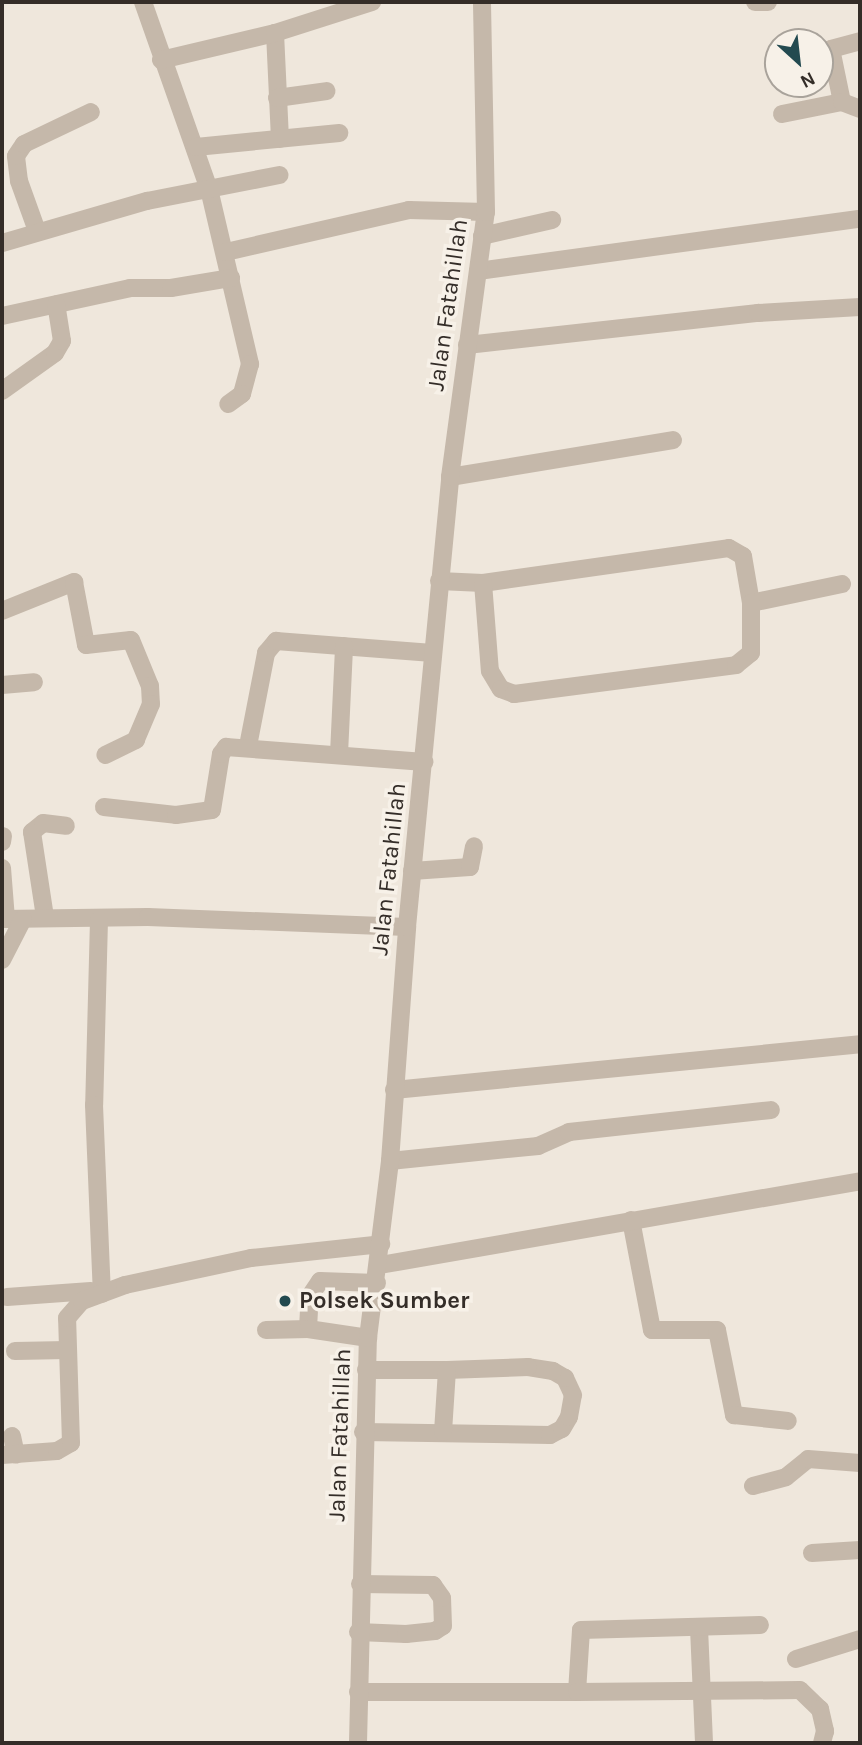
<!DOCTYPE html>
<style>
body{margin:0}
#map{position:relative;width:862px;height:1745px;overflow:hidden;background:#efe7dc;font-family:Karla,sans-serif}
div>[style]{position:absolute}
.minor>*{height:18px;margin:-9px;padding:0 9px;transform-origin:9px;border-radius:9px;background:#c5b8aa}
.dots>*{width:19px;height:19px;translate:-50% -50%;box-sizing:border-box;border:4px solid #f7f1e8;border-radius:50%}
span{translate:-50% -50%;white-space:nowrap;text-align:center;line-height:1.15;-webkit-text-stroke:7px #f7f1e8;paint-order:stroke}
.street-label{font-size:24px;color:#342d28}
.poi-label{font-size:24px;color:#342d28;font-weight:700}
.left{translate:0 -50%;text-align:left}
.frame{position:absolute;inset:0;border:4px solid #342d28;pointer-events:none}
.north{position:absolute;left:764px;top:28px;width:70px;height:70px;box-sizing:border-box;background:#f7f1e8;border:2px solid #a9a39b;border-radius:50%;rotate:153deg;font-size:19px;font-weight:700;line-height:28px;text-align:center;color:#342d28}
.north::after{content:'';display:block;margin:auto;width:24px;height:32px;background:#234a50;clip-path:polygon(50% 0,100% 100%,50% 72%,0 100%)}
</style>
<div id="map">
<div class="minor">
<div style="left:143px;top:2px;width:198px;rotate:70.6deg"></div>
<div style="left:209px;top:189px;width:180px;rotate:76.8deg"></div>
<div style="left:250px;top:364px;width:31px;rotate:105deg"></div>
<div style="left:242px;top:394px;width:17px;rotate:144deg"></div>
<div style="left:755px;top:2px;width:13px"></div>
<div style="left:275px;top:33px;width:106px;rotate:87.3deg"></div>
<div style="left:161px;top:60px;width:117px;rotate:-13.3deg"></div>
<div style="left:275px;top:33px;width:102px;rotate:-17.7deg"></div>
<div style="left:277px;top:98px;width:50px;rotate:-8deg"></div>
<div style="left:842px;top:102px;width:54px;rotate:-101.7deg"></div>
<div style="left:831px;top:49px;width:30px;rotate:-15deg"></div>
<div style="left:782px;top:114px;width:61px;rotate:-11.3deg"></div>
<div style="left:842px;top:102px;width:19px;rotate:21deg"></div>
<div style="left:196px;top:147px;width:144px;rotate:-5.6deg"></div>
<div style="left:37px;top:231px;width:53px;rotate:-109.8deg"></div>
<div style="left:19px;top:181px;width:25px;rotate:-97deg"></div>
<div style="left:16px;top:156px;width:14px;rotate:-56deg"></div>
<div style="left:24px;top:144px;width:74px;rotate:-25.5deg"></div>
<div style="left:482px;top:236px;width:72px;rotate:-12.9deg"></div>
<div style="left:2px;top:243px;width:151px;rotate:-16.2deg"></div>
<div style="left:147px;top:201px;width:135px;rotate:-11.1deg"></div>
<div style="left:226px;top:252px;width:188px;rotate:-12.9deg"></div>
<div style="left:409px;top:210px;width:77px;rotate:1.5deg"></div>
<div style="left:478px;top:271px;width:386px;rotate:-7.8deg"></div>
<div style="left:2px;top:316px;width:131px;rotate:-12.3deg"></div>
<div style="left:130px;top:288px;width:41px"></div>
<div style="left:171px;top:288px;width:61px;rotate:-9.5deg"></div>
<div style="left:467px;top:345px;width:293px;rotate:-6.3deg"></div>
<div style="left:758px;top:313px;width:102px;rotate:-3.4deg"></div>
<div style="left:2px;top:391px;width:65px;rotate:-35.6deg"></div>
<div style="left:55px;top:353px;width:14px;rotate:-60deg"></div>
<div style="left:62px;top:341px;width:37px;rotate:-99deg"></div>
<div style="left:450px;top:477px;width:226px;rotate:-9.4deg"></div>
<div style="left:439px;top:581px;width:44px;rotate:2.6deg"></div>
<div style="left:483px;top:583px;width:248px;rotate:-8.1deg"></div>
<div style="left:729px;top:548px;width:16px;rotate:30deg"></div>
<div style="left:743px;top:556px;width:48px;rotate:80.3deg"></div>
<div style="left:751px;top:603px;width:93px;rotate:-11.8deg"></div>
<div style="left:483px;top:583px;width:88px;rotate:85.5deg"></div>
<div style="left:490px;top:671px;width:21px;rotate:59deg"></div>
<div style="left:501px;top:689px;width:14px;rotate:21deg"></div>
<div style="left:514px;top:694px;width:224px;rotate:-7.4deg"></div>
<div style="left:736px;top:665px;width:19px;rotate:-39deg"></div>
<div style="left:751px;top:653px;width:50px;rotate:-90deg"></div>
<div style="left:2px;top:611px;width:78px;rotate:-21.9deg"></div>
<div style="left:74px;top:582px;width:64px;rotate:79.2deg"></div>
<div style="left:86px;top:645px;width:45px;rotate:-6.3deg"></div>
<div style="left:131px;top:640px;width:50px;rotate:67.6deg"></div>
<div style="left:150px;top:686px;width:18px;rotate:87deg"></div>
<div style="left:151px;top:704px;width:39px;rotate:113deg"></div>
<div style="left:136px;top:740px;width:34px;rotate:154deg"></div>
<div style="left:2px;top:685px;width:32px;rotate:-5deg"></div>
<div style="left:248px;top:746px;width:95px;rotate:-79deg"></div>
<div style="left:266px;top:653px;width:16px;rotate:-50deg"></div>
<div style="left:276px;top:641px;width:157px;rotate:4.4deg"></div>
<div style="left:339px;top:754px;width:108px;rotate:-87.3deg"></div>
<div style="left:104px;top:807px;width:72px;rotate:6.3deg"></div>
<div style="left:176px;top:815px;width:36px;rotate:-8deg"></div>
<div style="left:212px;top:810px;width:57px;rotate:-80.9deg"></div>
<div style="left:221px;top:754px;width:9px;rotate:-54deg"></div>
<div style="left:226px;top:747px;width:199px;rotate:4.3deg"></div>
<div style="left:2px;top:842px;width:6px;rotate:-81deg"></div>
<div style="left:2px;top:868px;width:51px;rotate:85.5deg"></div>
<div style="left:412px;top:871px;width:58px;rotate:-3.9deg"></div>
<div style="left:470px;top:867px;width:21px;rotate:-79deg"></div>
<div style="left:45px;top:917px;width:86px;rotate:-98.7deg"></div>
<div style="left:32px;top:832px;width:14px;rotate:-39deg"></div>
<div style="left:43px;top:823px;width:23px;rotate:7deg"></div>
<div style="left:2px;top:919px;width:146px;rotate:-0.8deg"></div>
<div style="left:148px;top:917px;width:259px;rotate:2.2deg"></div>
<div style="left:99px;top:920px;width:185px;rotate:91.5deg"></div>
<div style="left:94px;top:1105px;width:189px;rotate:87.6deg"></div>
<div style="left:2px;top:960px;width:46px;rotate:-62.9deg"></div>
<div style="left:394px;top:1090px;width:468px;rotate:-5.6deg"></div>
<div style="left:390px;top:1161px;width:149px;rotate:-5.8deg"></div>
<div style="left:538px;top:1146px;width:34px;rotate:-24deg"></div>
<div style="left:569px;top:1132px;width:203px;rotate:-6.2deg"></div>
<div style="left:631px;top:1220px;width:112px;rotate:79.2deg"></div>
<div style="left:652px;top:1330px;width:65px"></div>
<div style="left:717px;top:1330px;width:87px;rotate:78.7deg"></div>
<div style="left:734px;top:1415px;width:54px;rotate:6.3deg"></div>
<div style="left:380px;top:1265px;width:487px;rotate:-9.9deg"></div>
<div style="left:7px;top:1297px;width:84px;rotate:-4.1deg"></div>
<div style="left:308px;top:1329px;width:33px;rotate:-87deg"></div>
<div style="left:310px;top:1296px;width:18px;rotate:-56deg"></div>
<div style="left:320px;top:1281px;width:57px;rotate:2deg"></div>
<div style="left:266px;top:1330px;width:42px;rotate:-1.4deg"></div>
<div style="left:308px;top:1329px;width:61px;rotate:8.5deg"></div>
<div style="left:15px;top:1351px;width:52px;rotate:-1.1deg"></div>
<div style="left:366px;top:1370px;width:81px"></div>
<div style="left:363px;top:1432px;width:187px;rotate:0.9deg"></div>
<div style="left:550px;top:1435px;width:13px;rotate:-27deg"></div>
<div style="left:562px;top:1429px;width:14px;rotate:-60deg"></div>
<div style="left:569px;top:1417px;width:22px;rotate:-80deg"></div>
<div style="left:573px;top:1395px;width:19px;rotate:-115deg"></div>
<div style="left:565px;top:1378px;width:14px;rotate:-150deg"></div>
<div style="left:553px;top:1371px;width:25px;rotate:-171deg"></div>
<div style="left:528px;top:1367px;width:81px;rotate:177.9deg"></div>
<div style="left:447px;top:1370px;width:62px;rotate:93.7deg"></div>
<div style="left:12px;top:1436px;width:19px;rotate:78deg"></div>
<div style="left:2px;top:1455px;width:55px;rotate:-4.2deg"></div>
<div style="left:57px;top:1451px;width:16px;rotate:-30deg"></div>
<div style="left:71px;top:1443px;width:125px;rotate:-91.8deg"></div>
<div style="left:67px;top:1318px;width:23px;rotate:-49deg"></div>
<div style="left:82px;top:1301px;width:46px;rotate:-20.4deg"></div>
<div style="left:125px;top:1285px;width:129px;rotate:-12.1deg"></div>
<div style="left:251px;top:1258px;width:131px;rotate:-6.1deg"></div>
<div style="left:753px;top:1486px;width:34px;rotate:-15deg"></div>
<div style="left:786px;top:1477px;width:28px;rotate:-39deg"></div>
<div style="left:808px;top:1459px;width:52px;rotate:4.4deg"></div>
<div style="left:812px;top:1553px;width:48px;rotate:-3.6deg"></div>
<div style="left:699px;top:1628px;width:115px;rotate:87.5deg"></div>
<div style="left:358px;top:1632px;width:48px;rotate:2.4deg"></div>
<div style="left:406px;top:1634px;width:29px;rotate:-6deg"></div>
<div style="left:435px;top:1631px;width:9px;rotate:-32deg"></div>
<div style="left:443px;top:1626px;width:28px;rotate:-92deg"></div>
<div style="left:442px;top:1598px;width:16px;rotate:-125deg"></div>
<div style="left:433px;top:1585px;width:73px;rotate:-179.2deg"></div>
<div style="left:796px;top:1659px;width:67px;rotate:-17.4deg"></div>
<div style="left:358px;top:1692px;width:219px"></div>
<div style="left:577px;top:1692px;width:62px;rotate:-86.3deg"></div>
<div style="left:581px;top:1630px;width:179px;rotate:-1.6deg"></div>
<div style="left:577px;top:1692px;width:223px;rotate:-0.5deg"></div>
<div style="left:800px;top:1690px;width:28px;rotate:44deg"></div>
<div style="left:820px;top:1709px;width:23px;rotate:77deg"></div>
<div style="left:825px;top:1731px;width:12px;rotate:104deg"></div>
<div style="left:358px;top:1743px;width:405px;rotate:-88.6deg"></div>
<div style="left:368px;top:1338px;width:178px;rotate:-82.9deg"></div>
<div style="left:390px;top:1161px;width:235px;rotate:-85.8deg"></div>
<div style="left:407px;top:927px;width:452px;rotate:-84.5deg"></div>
<div style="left:450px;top:477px;width:267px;rotate:-82.3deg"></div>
<div style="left:486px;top:212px;width:210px;rotate:-91.1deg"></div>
</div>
<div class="dots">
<div style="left:285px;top:1301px;background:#234a50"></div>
</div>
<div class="street-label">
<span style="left:448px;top:305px;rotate:-82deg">Jalan Fatahillah</span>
<span style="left:389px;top:869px;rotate:-84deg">Jalan Fatahillah</span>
<span style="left:340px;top:1435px;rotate:-88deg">Jalan Fatahillah</span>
</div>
<div class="poi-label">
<span class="left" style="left:299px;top:1301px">Polsek Sumber</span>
</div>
<div class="frame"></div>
<div class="north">N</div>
</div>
